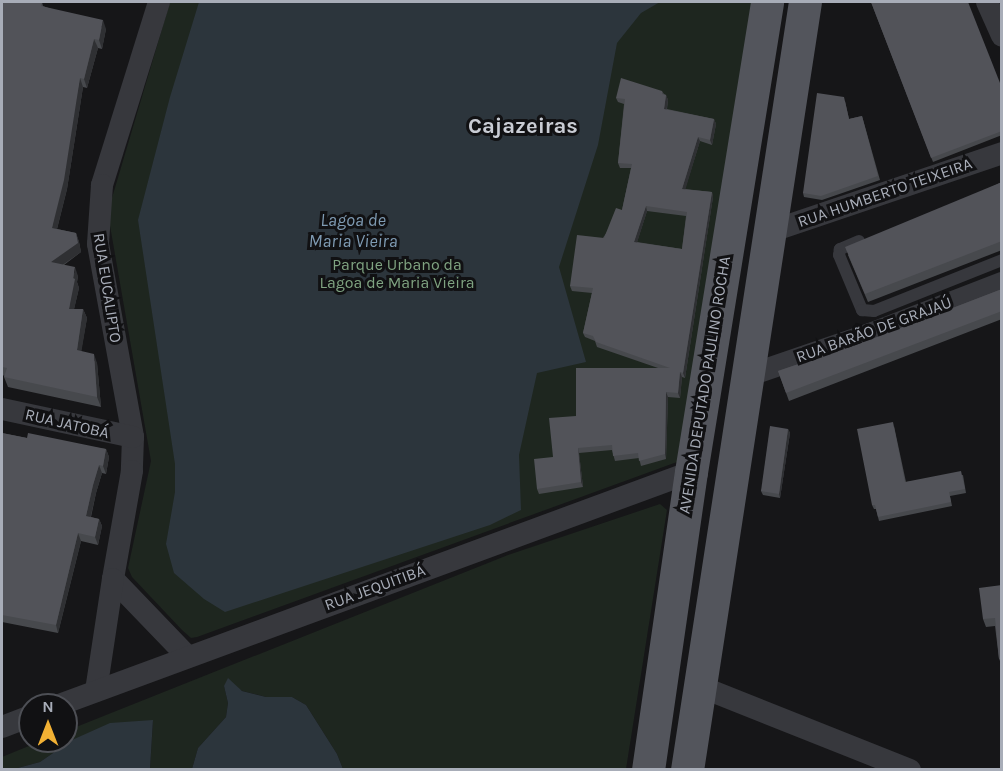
<!DOCTYPE html>
<meta charset="utf-8">
<style>
body{margin:0}
#map{position:relative;width:1003px;height:771px;overflow:hidden;background:#161618;font-family:Karla,sans-serif}
div>[style]{position:absolute}
.green>*{inset:0;background:#1e261f}
.water>*{inset:0;background:#2c353c}
.lane>*{height:12px;margin:-6px;padding:0 6px;transform-origin:6px;border-radius:6px;background:#37383d}
.street>*{height:22px;margin:-11px;padding:0 11px;transform-origin:11px;border-radius:11px;background:#37383d}
.primary>*{height:33px;margin:-16.5px;padding:0 16.5px;transform-origin:16.5px;border-radius:16.5px;background:#53555c}
.wall>*{inset:0;background:#47494d}
.shaded-wall>*{inset:0;background:#2f3033}
.building>*{inset:0;background:#525359}
span{translate:-50% -50%;white-space:nowrap;text-align:center;line-height:1.15;-webkit-text-stroke:6px #111113;paint-order:stroke}
.street-label{font-size:16px;color:#a8adb8}
.park-label{font-size:16px;color:#7fa381}
.water-label{font-size:18px;color:#7f9bb3;font-style:italic}
.district-label{font-size:22px;color:#c9ccd4;font-weight:700}
.frame{position:absolute;inset:0;border:3px solid #a8adb8;pointer-events:none}
.north{position:absolute;left:18px;top:693px;width:60px;height:60px;box-sizing:border-box;background:#111113;border:2px solid #4d4f55;border-radius:50%;rotate:0deg;font-size:16px;font-weight:700;line-height:24px;text-align:center;color:#a8adb8}
.north::after{content:'';display:block;margin:auto;width:21px;height:27px;background:#f2b134;clip-path:polygon(50% 0,100% 100%,50% 72%,0 100%)}
</style>
<div id="map">
<div class="green">
<div style="clip-path:polygon(170px 2px,755px 2px,677px 462px,197px 637px,191px 638px,182px 630px,132px 577px,128px 568px,151px 461px,109px 220px,109px 208px)"></div>
<div style="clip-path:polygon(660px 504px,667px 510px,626px 769px,343px 769px,337px 754px,306px 705px,292px 697px,266px 697px,224px 686px,228px 703px,226px 717px,198px 748px,192px 769px,150px 769px,153px 721px,72px 740px,40px 762px,14px 769px,2px 770px,2px 757px,41px 741px,66px 741px,66px 731px,508px 555px)"></div>
</div>
<div class="water">
<div style="clip-path:polygon(199px 2px,660px 2px,641px 13px,617px 43px,598px 145px,559px 267px,586px 362px,537px 373px,519px 455px,521px 510px,490px 525px,225px 612px,204px 599px,174px 573px,166px 544px,175px 492px,175px 464px,138px 220px,170px 97px)"></div>
<div style="clip-path:polygon(228px 678px,242px 691px,266px 697px,292px 697px,306px 705px,337px 754px,343px 769px,192px 769px,198px 748px,226px 717px,228px 703px,224px 686px)"></div>
<div style="clip-path:polygon(153px 720px,150px 769px,14px 769px,40px 762px,72px 740px,110px 723px)"></div>
</div>
<div class="lane">
<div style="left:859px;top:241px;width:21px;rotate:157deg"></div>
<div style="left:840px;top:249px;width:6px;rotate:99deg"></div>
<div style="left:839px;top:255px;width:60px;rotate:67.3deg"></div>
<div style="left:862px;top:310px;width:12px;rotate:5deg"></div>
<div style="left:874px;top:311px;width:138px;rotate:-21.7deg"></div>
</div>
<div class="street">
<div style="left:159px;top:2px;width:192px;rotate:107.3deg"></div>
<div style="left:102px;top:185px;width:59px;rotate:93.9deg"></div>
<div style="left:98px;top:244px;width:196px;rotate:79.7deg"></div>
<div style="left:133px;top:437px;width:34px;rotate:92deg"></div>
<div style="left:132px;top:471px;width:110px;rotate:100deg"></div>
<div style="left:113px;top:579px;width:108px;rotate:46.1deg"></div>
<div style="left:987px;top:2px;width:37px;rotate:66deg"></div>
<div style="left:769px;top:232px;width:246px;rotate:-18.7deg"></div>
<div style="left:747px;top:376px;width:130px;rotate:-18.9deg"></div>
<div style="left:870px;top:334px;width:142px;rotate:-21.1deg"></div>
<div style="left:2px;top:409px;width:134px;rotate:12.1deg"></div>
<div style="left:699px;top:686px;width:227px;rotate:21.7deg"></div>
<div style="left:96px;top:691px;width:113px;rotate:-81.4deg"></div>
<div style="left:59px;top:705px;width:674px;rotate:-20.24deg"></div>
<div style="left:2px;top:727px;width:30px;rotate:-21deg"></div>
</div>
<div class="primary">
<div style="left:648px;top:770px;width:301px;rotate:-81.8deg"></div>
<div style="left:691px;top:472px;width:476px;rotate:-80.8deg"></div>
<div style="left:687px;top:770px;width:777px;rotate:-81.27deg"></div>
</div>
<div class="wall">
<div style="clip-path:polygon(2px 2px,42px 2px,43px 6px,106px 29px,102px 49px,98px 48px,87px 88px,83px 87px,67px 189px,57px 229px,76px 233px,79px 242px,81px 252px,64px 265px,78px 276px,77px 282px,79px 288px,74px 309px,83px 309px,87px 318px,81px 351px,97px 363px,101px 407px,8px 387px,4px 377px,5px 376px,2px 375px)"></div>
<div style="clip-path:polygon(871px 2px,1002px 88px,1002px 135px,933px 162px)"></div>
<div style="clip-path:polygon(evenodd,662px 91px,664px 94px,666px 95px,668px 100px,667px 109px,714px 119px,716px 124px,712px 145px,700px 141px,685px 189px,712px 192px,713px 197px,685px 378px,682px 377px,680px 398px,668px 397px,666px 459px,641px 466px,639px 458px,615px 461px,612px 450px,579px 453px,583px 487px,539px 494px,537px 489px,553px 457px,576px 416px,658px 368px,597px 347px,595px 341px,585px 337px,583px 333px,592px 293px,572px 291px,570px 286px,622px 210px,631px 168px,620px 168px,618px 163px,624px 104px,618px 102px,616px 98px,662px 91px,647px 211px,686px 216px,682px 249px,637px 242px,647px 211px)"></div>
<div style="clip-path:polygon(845px 101px,849px 119px,862px 116px,880px 180px,822px 200px,804px 197px,803px 193px)"></div>
<div style="clip-path:polygon(1002px 182px,1002px 250px,868px 302px,848px 255px)"></div>
<div style="clip-path:polygon(1002px 289px,1002px 319px,789px 401px,778px 371px,872px 339px)"></div>
<div style="clip-path:polygon(894px 426px,906px 482px,963px 475px,966px 493px,950px 496px,952px 506px,879px 521px,876px 509px,874px 509px,872px 505px)"></div>
<div style="clip-path:polygon(788px 429px,790px 433px,780px 498px,763px 495px,761px 491px)"></div>
<div style="clip-path:polygon(2px 433px,27px 438px,106px 449px,109px 457px,106px 474px,102px 473px,96px 493px,91px 517px,99px 519px,102px 526px,98px 545px,81px 541px,58px 633px,2px 622px)"></div>
<div style="clip-path:polygon(1002px 585px,1002px 665px,999px 659px,995px 626px,986px 627px,983px 619px)"></div>
</div>
<div class="shaded-wall">
<div style="clip-path:polygon(103px 20px,106px 29px,102px 49px,99px 40px)"></div>
<div style="clip-path:polygon(94px 39px,98px 48px,87px 88px,84px 79px)"></div>
<div style="clip-path:polygon(80px 78px,83px 87px,67px 189px,55px 237px,52px 228px)"></div>
<div style="clip-path:polygon(666px 95px,668px 100px,666px 113px,664px 109px)"></div>
<div style="clip-path:polygon(714px 119px,716px 124px,712px 145px,710px 140px)"></div>
<div style="clip-path:polygon(698px 137px,700px 141px,684px 194px,682px 189px)"></div>
<div style="clip-path:polygon(712px 192px,713px 197px,685px 378px,683px 373px)"></div>
<div style="clip-path:polygon(646px 206px,647px 211px,636px 246px,634px 242px)"></div>
<div style="clip-path:polygon(76px 233px,79px 242px,81px 252px,54px 271px,51px 262px)"></div>
<div style="clip-path:polygon(75px 267px,78px 276px,77px 282px,79px 288px,72px 318px,69px 309px)"></div>
<div style="clip-path:polygon(83px 309px,87px 318px,80px 360px,77px 350px)"></div>
<div style="clip-path:polygon(94px 354px,97px 363px,101px 407px,97px 397px)"></div>
<div style="clip-path:polygon(680px 372px,682px 377px,680px 398px,678px 393px)"></div>
<div style="clip-path:polygon(666px 392px,668px 397px,666px 459px,665px 454px)"></div>
<div style="clip-path:polygon(788px 429px,790px 433px,780px 498px,779px 494px)"></div>
<div style="clip-path:polygon(578px 448px,579px 453px,583px 487px,581px 482px)"></div>
<div style="clip-path:polygon(106px 449px,109px 457px,106px 474px,103px 466px)"></div>
<div style="clip-path:polygon(99px 465px,102px 473px,96px 493px,89px 524px,86px 516px,93px 485px)"></div>
<div style="clip-path:polygon(99px 519px,102px 526px,98px 545px,95px 537px)"></div>
<div style="clip-path:polygon(78px 533px,81px 541px,58px 633px,56px 625px)"></div>
</div>
<div class="building">
<div style="clip-path:polygon(2px 2px,42px 2px,41px 6px,103px 20px,99px 40px,94px 39px,84px 79px,80px 78px,64px 180px,52px 228px,76px 233px,78px 243px,51px 262px,75px 267px,73px 278px,75px 279px,69px 309px,83px 309px,77px 350px,94px 354px,97px 397px,4px 377px,7px 368px,2px 367px)"></div>
<div style="clip-path:polygon(871px 2px,968px 2px,1002px 88px,1002px 131px,931px 158px)"></div>
<div style="clip-path:polygon(evenodd,621px 78px,662px 91px,662px 94px,666px 95px,664px 109px,714px 119px,710px 140px,698px 137px,682px 189px,712px 192px,683px 373px,680px 372px,678px 393px,666px 392px,665px 454px,639px 461px,638px 453px,613px 456px,612px 445px,578px 448px,581px 482px,537px 489px,534px 459px,553px 457px,549px 418px,576px 416px,576px 368px,670px 368px,596px 342px,593px 336px,583px 333px,593px 288px,570px 286px,577px 235px,604px 238px,616px 208px,622px 210px,632px 164px,618px 163px,625px 99px,616px 98px,621px 78px,646px 206px,687px 212px,682px 249px,634px 242px,646px 206px)"></div>
<div style="clip-path:polygon(817px 93px,844px 97px,849px 119px,862px 116px,878px 176px,821px 196px,803px 193px)"></div>
<div style="clip-path:polygon(1002px 182px,1002px 241px,865px 294px,845px 247px)"></div>
<div style="clip-path:polygon(1002px 289px,1002px 311px,786px 393px,778px 371px,872px 339px)"></div>
<div style="clip-path:polygon(893px 422px,905px 482px,961px 471px,965px 489px,949px 492px,951px 502px,878px 517px,875px 505px,872px 505px,857px 429px)"></div>
<div style="clip-path:polygon(770px 426px,788px 429px,779px 494px,761px 491px)"></div>
<div style="clip-path:polygon(2px 433px,27px 438px,28px 433px,106px 449px,103px 466px,99px 465px,93px 485px,86px 516px,99px 519px,95px 537px,78px 533px,56px 625px,2px 615px,2px 573px,3px 568px,2px 568px)"></div>
<div style="clip-path:polygon(1002px 585px,1002px 659px,999px 659px,995px 618px,983px 619px,979px 588px)"></div>
</div>
<div class="street-label">
<span style="left:885px;top:193px;rotate:-19deg">RUA HUMBERTO TEIXEIRA</span>
<span style="left:107px;top:288px;rotate:81deg">RUA EUCALIPTO</span>
<span style="left:874px;top:330px;rotate:-20deg">RUA BARÃO DE GRAJAÚ</span>
<span style="left:705px;top:385px;rotate:-81deg">AVENIDA DEPUTADO PAULINO ROCHA</span>
<span style="left:67px;top:424px;rotate:13deg">RUA JATOBÁ</span>
<span style="left:375px;top:588px;rotate:-20deg">RUA JEQUITIBÁ</span>
</div>
<div class="park-label">
<span style="left:397px;top:274px">Parque Urbano da<br>Lagoa de Maria Vieira</span>
</div>
<div class="water-label">
<span style="left:353px;top:231px">Lagoa de<br>Maria Vieira</span>
</div>
<div class="district-label">
<span style="left:523px;top:127px">Cajazeiras</span>
</div>
<div class="frame"></div>
<div class="north">N</div>
</div>
